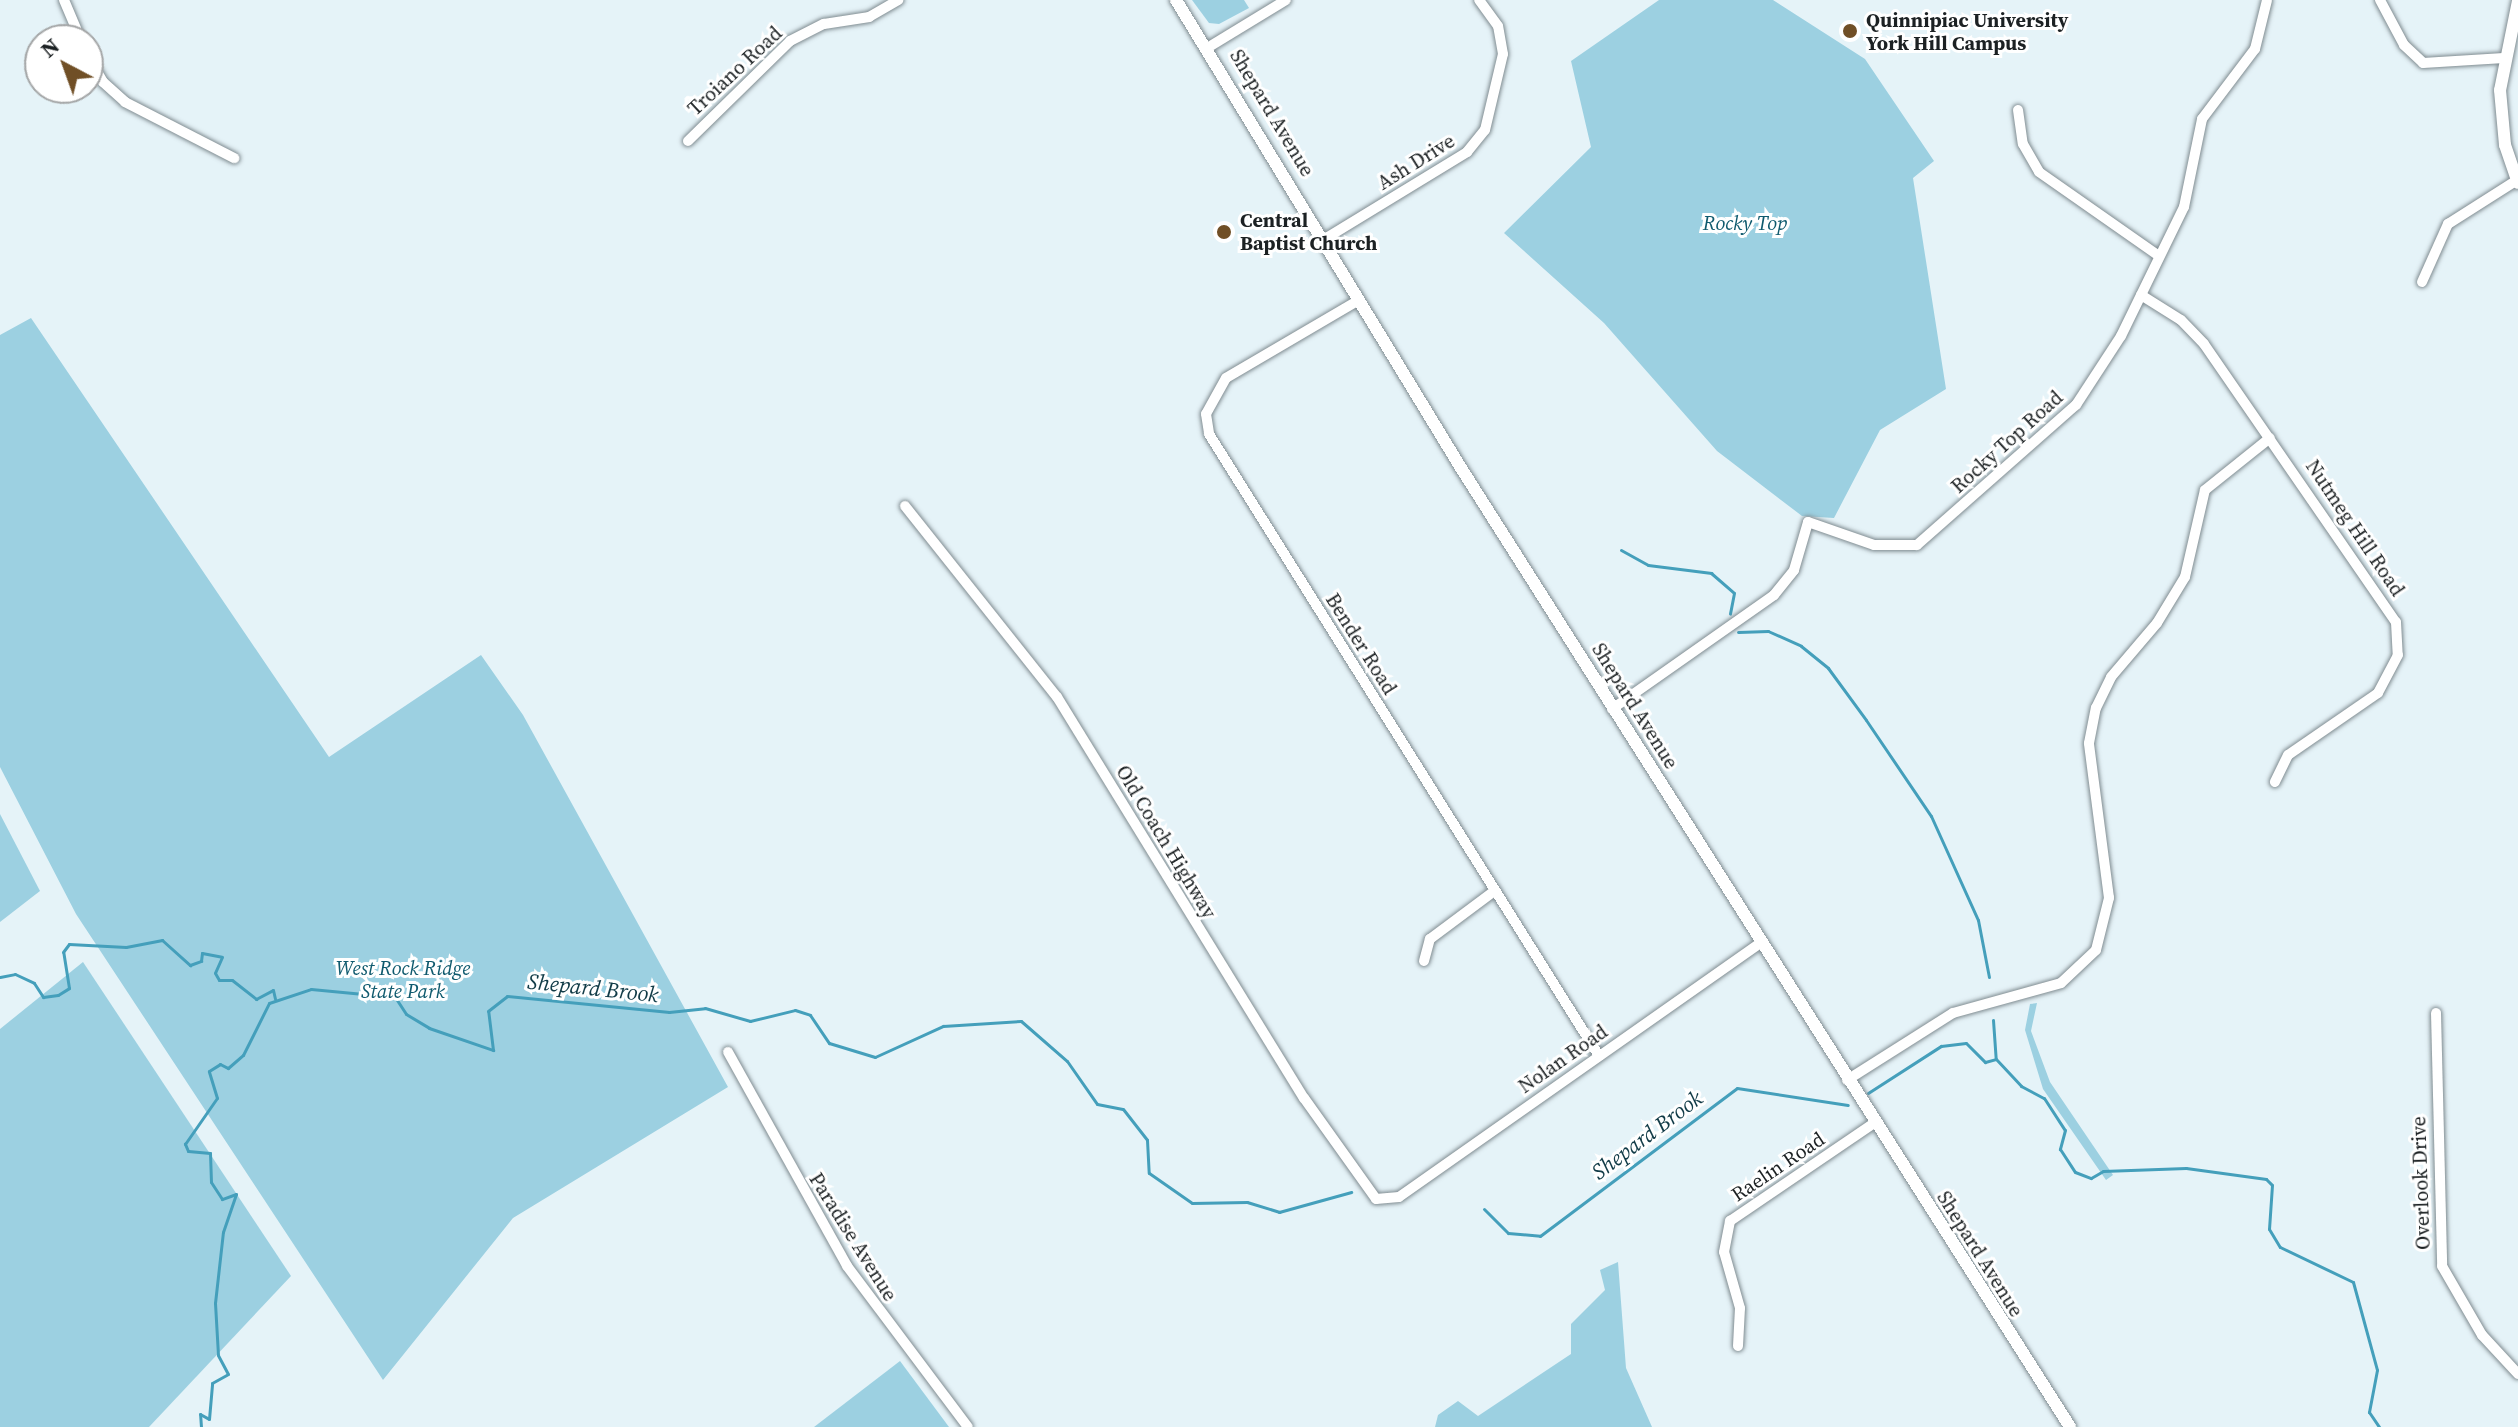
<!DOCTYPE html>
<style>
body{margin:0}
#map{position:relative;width:2518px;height:1427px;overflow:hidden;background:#e5f3f8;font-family:"Source Serif 4",serif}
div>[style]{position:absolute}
.green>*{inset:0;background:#9cd0e1}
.stream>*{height:3px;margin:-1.5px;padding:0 1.5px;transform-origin:1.5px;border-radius:1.5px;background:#449fbb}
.roads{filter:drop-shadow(0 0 2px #808c91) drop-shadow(0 0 2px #808c91)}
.minor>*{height:10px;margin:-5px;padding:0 5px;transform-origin:5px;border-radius:5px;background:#fff}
.major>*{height:12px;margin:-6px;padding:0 6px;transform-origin:6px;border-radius:6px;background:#fff}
.dots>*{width:22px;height:22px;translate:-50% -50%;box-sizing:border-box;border:4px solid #fff;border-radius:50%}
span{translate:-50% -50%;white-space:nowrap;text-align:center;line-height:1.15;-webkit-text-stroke:6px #fff;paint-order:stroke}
.poi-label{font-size:20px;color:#1c2123;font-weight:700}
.left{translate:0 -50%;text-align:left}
.street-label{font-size:20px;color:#1c2123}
.park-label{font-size:20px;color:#0f5a6e;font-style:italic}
.water-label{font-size:22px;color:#113b47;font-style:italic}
.north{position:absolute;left:24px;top:24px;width:80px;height:80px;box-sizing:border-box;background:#fff;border:2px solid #a4a6a7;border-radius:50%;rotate:319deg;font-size:22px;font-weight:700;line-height:32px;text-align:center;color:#1c2123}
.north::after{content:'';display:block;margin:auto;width:28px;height:36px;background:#704f26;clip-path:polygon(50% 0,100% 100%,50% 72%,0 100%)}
</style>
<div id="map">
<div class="green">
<div style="clip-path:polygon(1192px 0,1244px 0,1249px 8px,1219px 24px,1209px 23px)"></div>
<div style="clip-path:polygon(1659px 0,1773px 0,1865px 59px,1934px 161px,1913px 178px,1946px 389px,1880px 430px,1834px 518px,1802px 516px,1717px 451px,1604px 323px,1504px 233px,1591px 147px,1571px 61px)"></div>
<div style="clip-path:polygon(31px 318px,329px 757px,481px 655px,523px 715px,728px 1087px,513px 1218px,383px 1380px,76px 914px,0 767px,0 335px)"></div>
<div style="clip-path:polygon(0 814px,40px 891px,0 922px)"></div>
<div style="clip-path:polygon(83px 962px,291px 1276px,149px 1427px,0 1427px,0 1029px)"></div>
<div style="clip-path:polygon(2037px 1003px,2031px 1031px,2050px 1082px,2113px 1175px,2106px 1180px,2043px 1089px,2025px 1030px,2030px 1004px)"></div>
<div style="clip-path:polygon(1618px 1262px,1626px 1368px,1652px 1427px,1435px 1427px,1438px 1415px,1458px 1401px,1478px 1416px,1571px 1354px,1571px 1324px,1605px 1290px,1600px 1270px)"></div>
<div style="clip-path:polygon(900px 1361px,949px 1427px,814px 1427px)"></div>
</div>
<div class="stream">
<div style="left:1621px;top:550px;width:31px;rotate:29deg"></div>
<div style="left:1648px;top:565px;width:64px;rotate:7.2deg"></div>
<div style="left:1711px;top:573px;width:30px;rotate:41deg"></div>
<div style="left:1734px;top:593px;width:21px;rotate:101deg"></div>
<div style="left:1738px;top:632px;width:30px;rotate:-2deg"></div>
<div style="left:1768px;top:631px;width:36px;rotate:24deg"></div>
<div style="left:1801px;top:646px;width:35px;rotate:39deg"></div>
<div style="left:1828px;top:668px;width:64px;rotate:53.8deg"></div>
<div style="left:1866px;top:720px;width:116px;rotate:55.9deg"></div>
<div style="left:1931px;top:816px;width:114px;rotate:65.7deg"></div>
<div style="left:1978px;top:920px;width:58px;rotate:79.1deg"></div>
<div style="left:0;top:977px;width:15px;rotate:-11deg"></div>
<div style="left:15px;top:974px;width:21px;rotate:25deg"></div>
<div style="left:34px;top:983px;width:17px;rotate:57deg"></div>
<div style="left:43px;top:997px;width:15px;rotate:-8deg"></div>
<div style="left:58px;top:995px;width:13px;rotate:-32deg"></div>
<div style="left:69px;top:988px;width:36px;rotate:-99deg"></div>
<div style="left:63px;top:952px;width:10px;rotate:-53deg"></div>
<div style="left:69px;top:944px;width:57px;rotate:3deg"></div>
<div style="left:126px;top:947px;width:37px;rotate:-11deg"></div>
<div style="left:162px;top:940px;width:38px;rotate:42deg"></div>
<div style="left:190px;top:965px;width:12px;rotate:-20deg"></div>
<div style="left:201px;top:961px;width:8px;rotate:-83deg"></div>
<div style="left:202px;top:953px;width:20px;rotate:11deg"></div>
<div style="left:222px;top:957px;width:17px;rotate:114deg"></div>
<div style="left:215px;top:973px;width:8px;rotate:60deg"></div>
<div style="left:219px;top:980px;width:13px"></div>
<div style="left:232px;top:980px;width:31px;rotate:38deg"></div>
<div style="left:256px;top:999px;width:19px;rotate:-28deg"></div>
<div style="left:273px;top:990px;width:9px;rotate:77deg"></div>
<div style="left:1993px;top:1020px;width:39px;rotate:86deg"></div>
<div style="left:1868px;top:1093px;width:87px;rotate:-32.8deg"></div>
<div style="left:1941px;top:1046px;width:25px;rotate:-7deg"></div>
<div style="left:1966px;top:1043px;width:27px;rotate:45deg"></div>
<div style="left:1985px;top:1062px;width:11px;rotate:-15deg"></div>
<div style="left:1996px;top:1059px;width:37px;rotate:47deg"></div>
<div style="left:2021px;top:1086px;width:26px;rotate:28deg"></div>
<div style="left:2044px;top:1098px;width:38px;rotate:57deg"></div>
<div style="left:2065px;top:1130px;width:20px;rotate:105deg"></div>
<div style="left:2060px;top:1149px;width:27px;rotate:57deg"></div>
<div style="left:2075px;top:1172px;width:17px;rotate:21deg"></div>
<div style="left:2091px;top:1178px;width:14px;rotate:-30deg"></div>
<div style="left:2103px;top:1171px;width:83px;rotate:-2.1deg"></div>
<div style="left:2186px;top:1168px;width:81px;rotate:7.8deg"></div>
<div style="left:2266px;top:1179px;width:8px;rotate:45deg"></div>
<div style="left:2272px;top:1185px;width:44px;rotate:93.9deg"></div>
<div style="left:2269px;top:1229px;width:21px;rotate:59deg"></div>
<div style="left:2280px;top:1247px;width:81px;rotate:25.6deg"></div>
<div style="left:2353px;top:1282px;width:91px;rotate:74.7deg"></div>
<div style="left:2377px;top:1370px;width:43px;rotate:100.8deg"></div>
<div style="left:2369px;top:1412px;width:18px;rotate:56deg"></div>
<div style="left:1484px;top:1209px;width:34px;rotate:45deg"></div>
<div style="left:1508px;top:1233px;width:32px;rotate:5deg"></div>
<div style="left:1540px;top:1236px;width:246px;rotate:-36.9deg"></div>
<div style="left:1737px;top:1088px;width:112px;rotate:8.7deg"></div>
<div style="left:201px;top:1427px;width:13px;rotate:-94deg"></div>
<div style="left:200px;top:1414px;width:10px;rotate:29deg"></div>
<div style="left:209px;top:1419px;width:36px;rotate:-85deg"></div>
<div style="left:212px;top:1383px;width:18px;rotate:-29deg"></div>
<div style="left:228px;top:1374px;width:21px;rotate:-118deg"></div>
<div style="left:218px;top:1355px;width:52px;rotate:-93.3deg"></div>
<div style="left:215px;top:1303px;width:71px;rotate:-83.6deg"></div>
<div style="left:223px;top:1232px;width:40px;rotate:-71.1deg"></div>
<div style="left:236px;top:1194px;width:15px;rotate:160deg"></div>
<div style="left:222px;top:1199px;width:20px;rotate:-123deg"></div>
<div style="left:211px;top:1182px;width:29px;rotate:-92deg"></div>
<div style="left:210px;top:1153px;width:22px;rotate:-175deg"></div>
<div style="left:188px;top:1151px;width:8px;rotate:-113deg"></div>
<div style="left:185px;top:1144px;width:56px;rotate:-55.2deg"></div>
<div style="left:217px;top:1098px;width:28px;rotate:-107deg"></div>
<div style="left:209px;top:1071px;width:13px;rotate:-32deg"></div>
<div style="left:220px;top:1064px;width:9px;rotate:27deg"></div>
<div style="left:228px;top:1068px;width:20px;rotate:-41deg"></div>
<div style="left:243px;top:1055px;width:58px;rotate:-63.4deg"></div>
<div style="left:269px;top:1003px;width:44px;rotate:-18.4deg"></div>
<div style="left:311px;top:989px;width:84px;rotate:5.4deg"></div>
<div style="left:395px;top:997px;width:20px;rotate:57deg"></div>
<div style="left:406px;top:1014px;width:27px;rotate:31deg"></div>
<div style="left:429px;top:1028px;width:68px;rotate:19deg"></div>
<div style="left:493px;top:1050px;width:39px;rotate:-97deg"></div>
<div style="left:488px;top:1011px;width:24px;rotate:-38deg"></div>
<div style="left:507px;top:996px;width:163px;rotate:5.6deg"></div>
<div style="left:669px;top:1012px;width:36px;rotate:-6deg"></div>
<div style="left:705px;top:1008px;width:47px;rotate:16.1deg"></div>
<div style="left:750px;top:1021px;width:46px;rotate:-13.7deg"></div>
<div style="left:795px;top:1010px;width:16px;rotate:18deg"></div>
<div style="left:810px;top:1015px;width:34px;rotate:56deg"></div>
<div style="left:829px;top:1043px;width:48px;rotate:16.9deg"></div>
<div style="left:875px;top:1057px;width:75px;rotate:-24.5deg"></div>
<div style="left:943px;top:1026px;width:78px;rotate:-3.7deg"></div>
<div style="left:1021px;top:1021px;width:61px;rotate:41deg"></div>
<div style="left:1067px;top:1061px;width:52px;rotate:55.1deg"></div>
<div style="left:1097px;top:1104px;width:26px;rotate:11deg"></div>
<div style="left:1123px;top:1109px;width:39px;rotate:52deg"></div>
<div style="left:1147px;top:1140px;width:33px;rotate:87deg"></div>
<div style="left:1149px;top:1173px;width:52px;rotate:34.9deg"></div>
<div style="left:1192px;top:1203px;width:55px;rotate:-1deg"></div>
<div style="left:1247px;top:1202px;width:34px;rotate:17deg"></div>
<div style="left:1279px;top:1212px;width:75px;rotate:-15.5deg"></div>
</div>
<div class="roads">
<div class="minor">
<div style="left:64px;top:0;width:43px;rotate:67deg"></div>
<div style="left:2380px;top:0;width:51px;rotate:61.9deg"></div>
<div style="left:2404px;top:45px;width:26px;rotate:43deg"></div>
<div style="left:2423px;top:63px;width:81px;rotate:-3.5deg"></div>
<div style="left:1209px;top:47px;width:90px;rotate:-31.4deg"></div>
<div style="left:88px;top:56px;width:30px;rotate:60deg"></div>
<div style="left:103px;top:82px;width:30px;rotate:42deg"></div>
<div style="left:125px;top:102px;width:123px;rotate:27.2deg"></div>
<div style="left:2018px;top:110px;width:34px;rotate:82deg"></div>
<div style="left:2023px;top:144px;width:32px;rotate:60deg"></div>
<div style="left:2039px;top:172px;width:143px;rotate:35deg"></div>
<div style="left:688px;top:141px;width:143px;rotate:-44.4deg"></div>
<div style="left:790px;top:41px;width:38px;rotate:-27deg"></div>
<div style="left:824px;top:24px;width:46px;rotate:-8.8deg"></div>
<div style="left:869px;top:17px;width:34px;rotate:-30deg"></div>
<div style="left:1323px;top:240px;width:169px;rotate:-31.4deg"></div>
<div style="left:1467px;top:152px;width:28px;rotate:-51deg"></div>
<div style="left:1485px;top:130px;width:78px;rotate:-76.7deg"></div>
<div style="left:1503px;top:54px;width:28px;rotate:-100deg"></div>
<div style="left:1498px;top:26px;width:32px;rotate:-126deg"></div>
<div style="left:2422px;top:282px;width:64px;rotate:-65.9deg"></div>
<div style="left:2448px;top:224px;width:82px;rotate:-32.5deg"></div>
<div style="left:2141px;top:295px;width:47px;rotate:32deg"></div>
<div style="left:2181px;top:320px;width:33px;rotate:46deg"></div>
<div style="left:2204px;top:344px;width:338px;rotate:55.4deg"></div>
<div style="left:2396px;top:622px;width:33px;rotate:87deg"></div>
<div style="left:2398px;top:655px;width:43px;rotate:117.8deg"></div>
<div style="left:2378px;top:693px;width:109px;rotate:145.4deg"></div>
<div style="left:2288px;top:755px;width:30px;rotate:116deg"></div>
<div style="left:1359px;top:300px;width:154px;rotate:149.6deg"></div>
<div style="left:1226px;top:378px;width:41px;rotate:119.1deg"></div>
<div style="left:1206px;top:414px;width:20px;rotate:81deg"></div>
<div style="left:1209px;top:434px;width:734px;rotate:57.91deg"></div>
<div style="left:905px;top:506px;width:244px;rotate:51.5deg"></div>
<div style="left:1057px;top:697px;width:471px;rotate:58.4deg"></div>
<div style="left:1304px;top:1098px;width:124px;rotate:54.5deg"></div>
<div style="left:1376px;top:1199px;width:23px;rotate:-5deg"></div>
<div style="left:1399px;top:1197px;width:441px;rotate:-35.1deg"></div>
<div style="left:1612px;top:709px;width:198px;rotate:-35.1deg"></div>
<div style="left:1774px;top:595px;width:32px;rotate:-51deg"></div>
<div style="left:1794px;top:570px;width:50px;rotate:-73.7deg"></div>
<div style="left:1808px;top:522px;width:70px;rotate:19.2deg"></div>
<div style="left:1874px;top:545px;width:43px"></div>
<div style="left:1917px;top:545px;width:212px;rotate:-41.4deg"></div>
<div style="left:2076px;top:405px;width:82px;rotate:-56.9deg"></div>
<div style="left:2121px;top:336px;width:144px;rotate:-64deg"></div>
<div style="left:2184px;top:207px;width:90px;rotate:-78.4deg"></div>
<div style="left:2202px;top:119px;width:88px;rotate:-52.9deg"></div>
<div style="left:2255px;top:49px;width:50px;rotate:-76.2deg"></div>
<div style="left:1424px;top:961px;width:23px;rotate:-75deg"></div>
<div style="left:1430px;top:939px;width:79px;rotate:-36.7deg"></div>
<div style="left:2436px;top:1013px;width:253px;rotate:88.6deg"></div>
<div style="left:2442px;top:1266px;width:80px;rotate:59.9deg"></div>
<div style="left:2482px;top:1335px;width:53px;rotate:47.3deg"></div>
<div style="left:728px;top:1052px;width:245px;rotate:60.9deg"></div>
<div style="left:847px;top:1266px;width:201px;rotate:53.1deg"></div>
<div style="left:1847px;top:1080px;width:125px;rotate:-32.3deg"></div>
<div style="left:1953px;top:1013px;width:112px;rotate:-15.5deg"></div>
<div style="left:2061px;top:983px;width:48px;rotate:-43.3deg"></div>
<div style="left:2096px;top:950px;width:54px;rotate:-76deg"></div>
<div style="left:2109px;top:898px;width:156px;rotate:-97.4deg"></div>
<div style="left:2089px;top:743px;width:36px;rotate:-79deg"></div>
<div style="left:2096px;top:708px;width:34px;rotate:-64deg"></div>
<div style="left:2111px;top:677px;width:71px;rotate:-49.6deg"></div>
<div style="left:2157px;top:623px;width:54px;rotate:-58.7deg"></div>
<div style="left:2185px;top:577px;width:89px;rotate:-77.1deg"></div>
<div style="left:2205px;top:490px;width:83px;rotate:-38.7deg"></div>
<div style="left:1738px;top:1346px;width:38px;rotate:-87deg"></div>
<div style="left:1740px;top:1308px;width:58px;rotate:-105.9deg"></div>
<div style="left:1724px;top:1252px;width:32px;rotate:-79deg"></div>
<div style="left:1730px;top:1221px;width:174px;rotate:-34.2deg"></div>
</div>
<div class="major">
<div style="left:1176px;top:0;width:548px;rotate:58.66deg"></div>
<div style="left:1461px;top:468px;width:1136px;rotate:57.58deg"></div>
<div style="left:2518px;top:1px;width:91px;rotate:101.4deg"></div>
<div style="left:2500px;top:90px;width:55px;rotate:84.8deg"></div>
<div style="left:2505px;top:145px;width:40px;rotate:71.1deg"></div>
</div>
</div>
<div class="dots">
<div style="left:1850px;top:31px;background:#704f26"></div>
<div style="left:1224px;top:232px;background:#704f26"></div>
</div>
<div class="poi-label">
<span class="left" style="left:1866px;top:32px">Quinnipiac University<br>York Hill Campus</span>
<span class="left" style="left:1240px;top:232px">Central<br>Baptist Church</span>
</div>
<div class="street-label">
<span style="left:735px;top:71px;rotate:-43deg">Troiano Road</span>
<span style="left:1272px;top:113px;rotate:59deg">Shepard Avenue</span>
<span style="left:1416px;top:162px;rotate:-32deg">Ash Drive</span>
<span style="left:2007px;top:442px;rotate:-42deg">Rocky Top Road</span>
<span style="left:2355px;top:528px;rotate:56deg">Nutmeg Hill Road</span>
<span style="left:1361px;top:644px;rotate:58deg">Bender Road</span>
<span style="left:1635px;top:706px;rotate:58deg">Shepard Avenue</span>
<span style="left:1166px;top:842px;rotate:59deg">Old Coach Highway</span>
<span style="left:1563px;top:1059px;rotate:-35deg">Nolan Road</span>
<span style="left:1778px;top:1167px;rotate:-34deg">Raelin Road</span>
<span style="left:2421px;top:1183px;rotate:-92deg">Overlook Drive</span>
<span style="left:853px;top:1237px;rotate:58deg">Paradise Avenue</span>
<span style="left:1980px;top:1254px;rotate:58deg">Shepard Avenue</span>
</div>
<div class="park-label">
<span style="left:1745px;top:223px">Rocky Top</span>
<span style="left:403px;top:980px">West Rock Ridge<br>State Park</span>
</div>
<div class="water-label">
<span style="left:593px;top:988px;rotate:6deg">Shepard Brook</span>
<span style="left:1647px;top:1135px;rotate:-37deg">Shepard Brook</span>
</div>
<div class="north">N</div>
</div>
